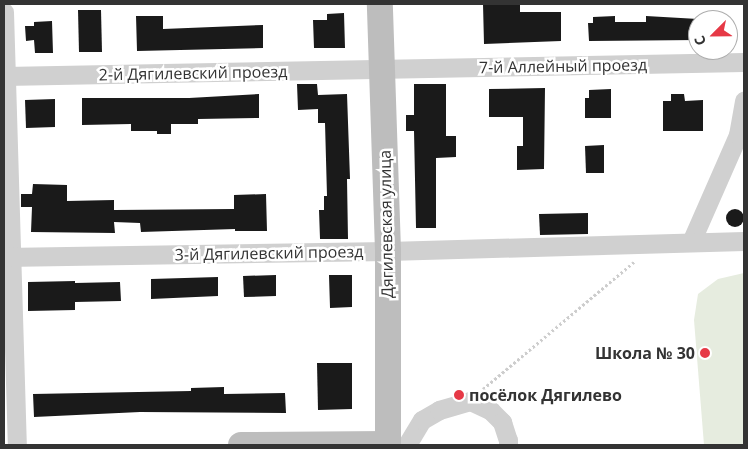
<!DOCTYPE html>
<meta charset="utf-8">
<style>
body{margin:0}
#map{position:relative;width:748px;height:449px;overflow:hidden;background:#fff;font-family:"Open Sans",sans-serif}
div>[style]{position:absolute}
.green>*{inset:0;background:#e6ecdf}
.building>*{inset:0;background:#1a1a1a}
.round{border-radius:50%}
.path>*{height:3px;margin-top:-1.5px;transform-origin:0;background:repeating-linear-gradient(90deg,#cdcdcd 0 2.5px,transparent 0 5px)}
.street>*{height:19px;margin:-9.5px;padding:0 9.5px;transform-origin:9.5px;border-radius:9.5px;background:#d0d0d0}
.secondary>*{height:26px;margin:-13px;padding:0 13px;transform-origin:13px;border-radius:13px;background:#bdbdbd}
.dots>*{width:14px;height:14px;translate:-50% -50%;box-sizing:border-box;border:2px solid #fff;border-radius:50%}
span{translate:-50% -50%;white-space:nowrap;text-align:center;line-height:1.15;-webkit-text-stroke:5px #fff;paint-order:stroke}
.street-label{font-size:16px;color:#333}
.poi-label{font-size:16px;color:#333;font-weight:700}
.right{translate:-100% -50%;text-align:right}
.left{translate:0 -50%;text-align:left}
.frame{position:absolute;inset:0;border:5px solid #333;pointer-events:none}
.north{position:absolute;left:688px;top:10px;width:50px;height:50px;box-sizing:border-box;background:#fff;border:1px solid #adadad;border-radius:50%;rotate:247deg;font-size:14px;font-weight:700;line-height:20px;text-align:center;color:#333}
.north::after{content:'';display:block;margin:auto;width:18px;height:22px;background:#e63946;clip-path:polygon(50% 0,100% 100%,50% 72%,0 100%)}
</style>
<div id="map">
<div class="green">
<div style="clip-path:polygon(744px 273px,744px 445px,704px 445px,694px 320px,698px 294px,718px 279px)"></div>
</div>
<div class="building">
<div style="clip-path:polygon(483px 4px,520px 4px,520px 12px,561px 12px,561px 41px,484px 44px)"></div>
<div style="clip-path:polygon(78px 10px,101px 10px,102px 52px,79px 52px)"></div>
<div style="clip-path:polygon(344px 13px,345px 48px,314px 48px,313px 20px,327px 20px,327px 14px)"></div>
<div style="clip-path:polygon(136px 16px,163px 16px,163px 29px,263px 25px,263px 48px,137px 51px)"></div>
<div style="clip-path:polygon(615px 16px,615px 22px,646px 22px,646px 16px,698px 19px,698px 40px,589px 41px,588px 23px,593px 23px,593px 17px)"></div>
<div style="clip-path:polygon(52px 21px,53px 53px,35px 53px,34px 40px,26px 41px,25px 26px,34px 26px,34px 22px)"></div>
<div style="clip-path:polygon(297px 84px,317px 84px,318px 95px,347px 94px,350px 179px,347px 179px,348px 239px,320px 239px,319px 210px,324px 210px,324px 196px,327px 196px,325px 123px,318px 123px,318px 109px,298px 110px)"></div>
<div style="clip-path:polygon(414px 84px,446px 84px,446px 136px,456px 136px,456px 157px,436px 158px,436px 228px,416px 228px,414px 131px,406px 131px,406px 115px,414px 115px)"></div>
<div style="clip-path:polygon(545px 88px,544px 169px,517px 170px,517px 146px,523px 146px,523px 117px,489px 117px,489px 89px)"></div>
<div style="clip-path:polygon(611px 89px,611px 118px,585px 118px,585px 98px,589px 98px,589px 90px)"></div>
<div style="clip-path:polygon(259px 94px,259px 118px,198px 119px,198px 124px,171px 124px,171px 134px,157px 134px,157px 131px,131px 131px,131px 124px,82px 125px,82px 98px,189px 98px)"></div>
<div style="clip-path:polygon(671px 94px,684px 94px,685px 101px,703px 100px,703px 131px,663px 131px,663px 101px,671px 101px)"></div>
<div style="clip-path:polygon(55px 99px,55px 127px,26px 128px,25px 100px)"></div>
<div style="clip-path:polygon(604px 145px,604px 173px,586px 173px,585px 146px)"></div>
<div style="clip-path:polygon(33px 184px,67px 185px,67px 201px,114px 200px,114px 210px,234px 209px,234px 195px,266px 194px,267px 231px,235px 231px,235px 229px,141px 232px,140px 223px,114px 222px,115px 233px,31px 232px,32px 207px,21px 207px,21px 194px,32px 194px)"></div>
<div class="round" style="left:726px;top:209px;width:18px;height:18px"></div>
<div style="clip-path:polygon(588px 213px,588px 234px,540px 235px,539px 214px)"></div>
<div style="clip-path:polygon(276px 275px,276px 296px,244px 297px,243px 276px)"></div>
<div style="clip-path:polygon(329px 275px,352px 275px,352px 307px,330px 308px)"></div>
<div style="clip-path:polygon(218px 277px,218px 296px,151px 299px,151px 279px)"></div>
<div style="clip-path:polygon(75px 281px,75px 283px,120px 282px,121px 301px,75px 302px,75px 310px,28px 311px,28px 282px)"></div>
<div style="clip-path:polygon(317px 363px,352px 363px,352px 409px,318px 410px)"></div>
<div style="clip-path:polygon(224px 387px,224px 394px,285px 393px,286px 413px,140px 412px,34px 417px,33px 394px,191px 391px,191px 388px)"></div>
</div>
<div class="path">
<div style="left:483px;top:389px;width:199px;rotate:-40.1deg"></div>
</div>
<div class="street">
<div style="left:4px;top:12px;width:433px;rotate:88.3deg"></div>
<div style="left:4px;top:76px;width:740px;rotate:-1.08deg"></div>
<div style="left:691px;top:242px;width:117px;rotate:-66.3deg"></div>
<div style="left:738px;top:135px;width:35px;rotate:-80deg"></div>
<div style="left:4px;top:257px;width:384px;rotate:-0.9deg"></div>
<div style="left:388px;top:251px;width:356px;rotate:-1.6deg"></div>
<div style="left:408px;top:443px;width:27px;rotate:-59deg"></div>
<div style="left:422px;top:420px;width:20px;rotate:-30deg"></div>
<div style="left:439px;top:410px;width:32px;rotate:-16deg"></div>
<div style="left:470px;top:401px;width:23px;rotate:25deg"></div>
<div style="left:491px;top:411px;width:16px;rotate:45deg"></div>
<div style="left:502px;top:422px;width:19px;rotate:72deg"></div>
<div style="left:508px;top:440px;width:5px;rotate:90deg"></div>
</div>
<div class="secondary">
<div style="left:241px;top:445px;width:147px;rotate:-0.4deg"></div>
<div style="left:388px;top:444px;width:193px;rotate:-90deg"></div>
<div style="left:388px;top:251px;width:247px;rotate:-91.9deg"></div>
</div>
<div class="dots">
<div style="left:705px;top:353px;background:#e63946"></div>
<div style="left:459px;top:395px;background:#e63946"></div>
</div>
<div class="street-label">
<span style="left:563px;top:66px;rotate:-1deg">7-й Аллейный проезд</span>
<span style="left:193px;top:73px;rotate:-1deg">2-й Дягилевский проезд</span>
<span style="left:386px;top:224px;rotate:-91deg">Дягилевская улица</span>
<span style="left:269px;top:253px;rotate:-1deg">3-й Дягилевский проезд</span>
</div>
<div class="poi-label">
<span class="right" style="left:695px;top:353px">Школа № 30</span>
<span class="left" style="left:469px;top:395px">посёлок Дягилево</span>
</div>
<div class="frame"></div>
<div class="north">С</div>
</div>
